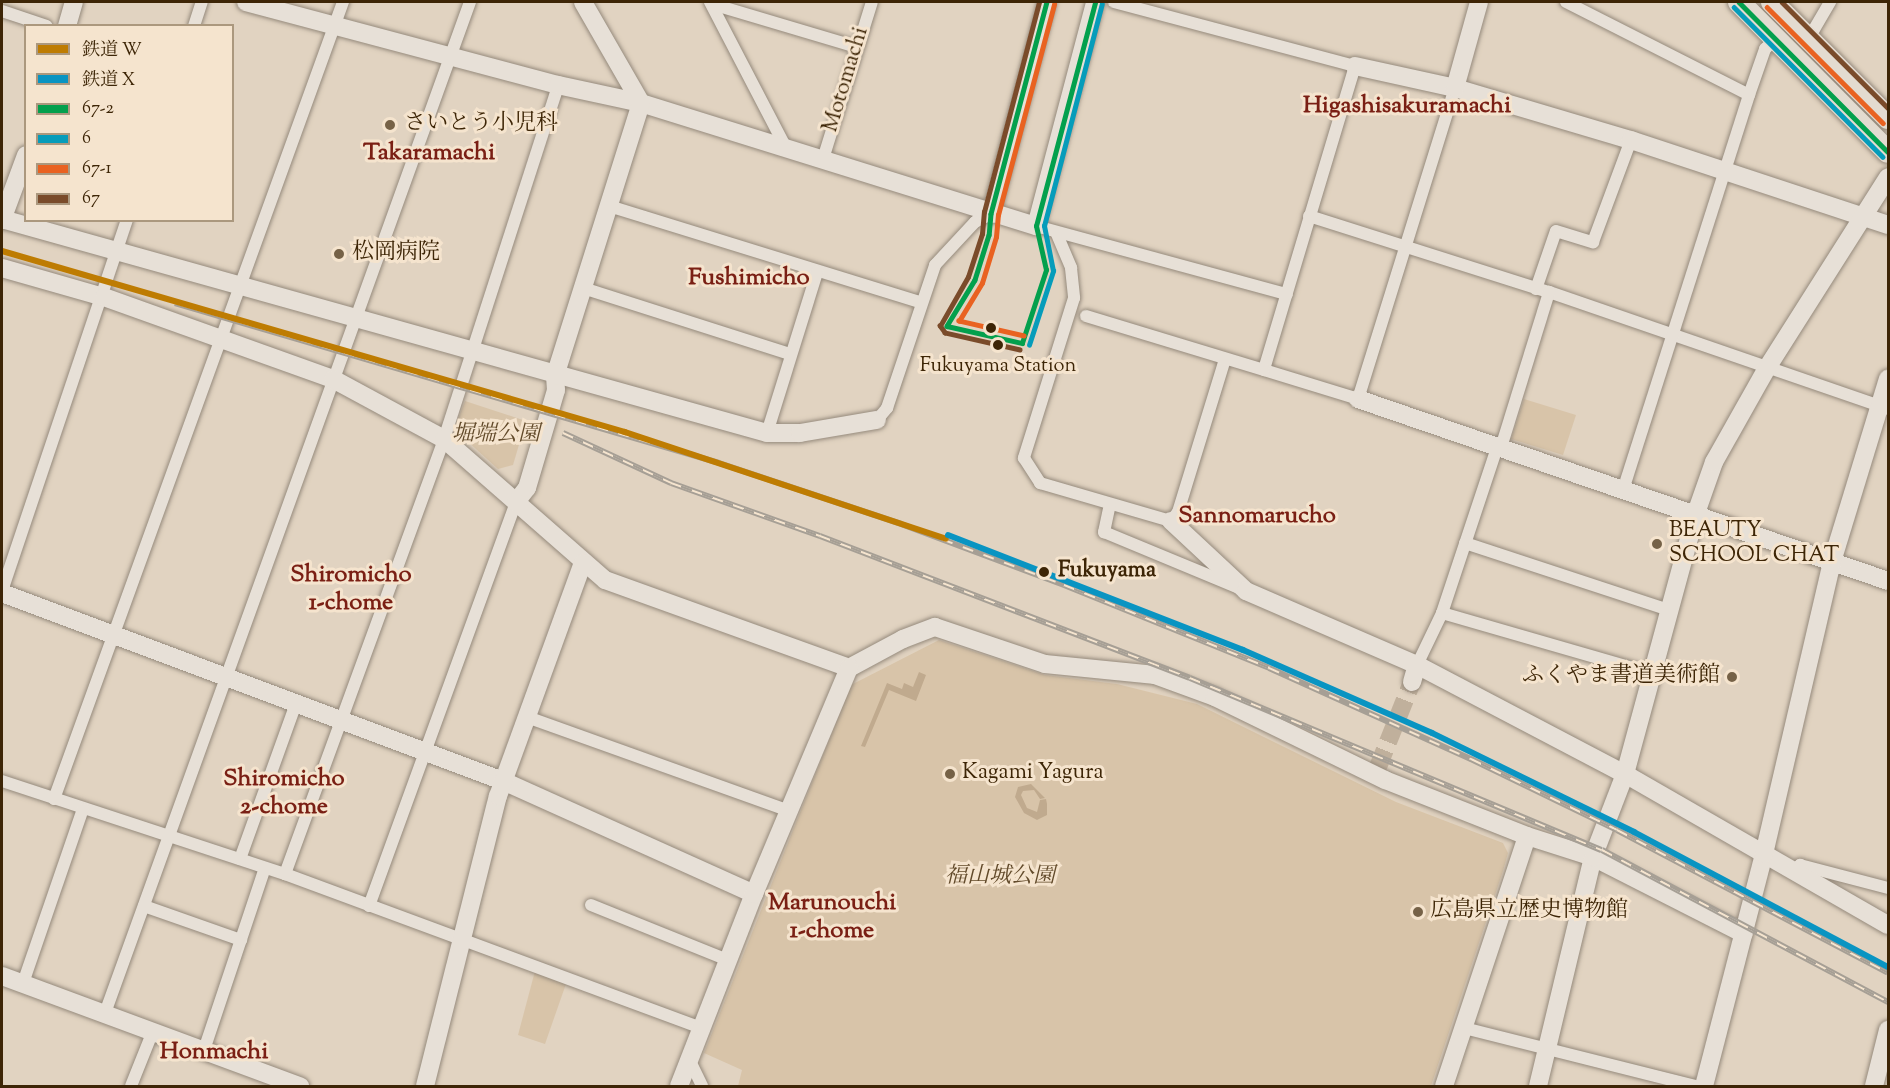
<!DOCTYPE html>
<meta charset="utf-8">
<style>
body{margin:0}
#map{position:relative;width:1890px;height:1088px;overflow:hidden;background:#e1d3c1;font-family:"Sorts Mill Goudy","Noto Serif JP",serif}
div>[style]{position:absolute}
.green>*{inset:0;background:#d8c4a9}
.water>*{inset:0;background:#c0aa8e}
.secondary-tunnel>*{height:18px;margin-top:-9px;transform-origin:0;background:repeating-linear-gradient(90deg,#c0b09c 0 18px,transparent 0 27px)}
.roads{filter:drop-shadow(0 0 2px #958a7c) drop-shadow(0 0 2px #958a7c)}
.street>*{height:12px;margin:-6px;padding:0 6px;transform-origin:6px;border-radius:6px;background:#e7e0d7}
.secondary>*{height:18px;margin:-9px;padding:0 9px;transform-origin:9px;border-radius:9px;background:#e7e0d7}
.highway>*{height:22px;margin:-11px;padding:0 11px;transform-origin:11px;border-radius:11px;background:#e3dbd0}
.rail>*{height:6px;margin-top:-3px;transform-origin:0;background:repeating-linear-gradient(90deg,#f5e4ce 0 11px,#a69f95 0 22px);box-sizing:border-box;border-block:2px solid #a69f95}
.bus-1>*{height:4.5px;margin:-2.25px;padding:0 2.25px;transform-origin:2.25px;border-radius:2.25px;background:#03a04d}
.bus-2>*{height:4.5px;margin:-2.25px;padding:0 2.25px;transform-origin:2.25px;border-radius:2.25px;background:#069cba}
.bus-3>*{height:4.5px;margin:-2.25px;padding:0 2.25px;transform-origin:2.25px;border-radius:2.25px;background:#e96221}
.bus-4>*{height:4.5px;margin:-2.25px;padding:0 2.25px;transform-origin:2.25px;border-radius:2.25px;background:#7a4b2a}
.rail-1>*{height:6px;margin:-3px;padding:0 3px;transform-origin:3px;border-radius:3px;background:#be7c02}
.rail-2>*{height:6px;margin:-3px;padding:0 3px;transform-origin:3px;border-radius:3px;background:#0994c2}
.dots>*{width:16px;height:16px;translate:-50% -50%;box-sizing:border-box;border:3px solid #f5e4ce;border-radius:50%}
span{translate:-50% -50%;white-space:nowrap;text-align:center;line-height:1.15;-webkit-text-stroke:6px #f5e4ce;paint-order:stroke}
.bus-label{font-size:20px;color:#3d2506}
.street-label{font-size:22px;color:#3d2506}
.poi-label{font-size:22px;color:#3d2506}
.left{translate:0 -50%;text-align:left}
.right{translate:-100% -50%;text-align:right}
.park-label{font-size:22px;color:#624a2a;font-style:italic}
.stop-label{font-size:22px;color:#3d2506;font-weight:700}
.neighbourhood-label{font-size:24px;color:#7a1f14;font-weight:700}
.frame{position:absolute;inset:0;border:3px solid #3d2506;pointer-events:none}
.legend{position:absolute;left:24px;top:24px;width:210px;height:198px;box-sizing:border-box;background:#f5e4ce;border:2px solid #ab987e;margin:0;padding:8px 10px;list-style:none;font-size:18px;color:#3d2506}
.legend li{display:flex;align-items:center;gap:12px;height:30px}
.legend b{width:30px;border:2px solid #ab987e}
</style>
<div id="map">
<div class="green">
<div style="clip-path:polygon(1524px 399px,1576px 415px,1563px 455px,1511px 439px)"></div>
<div style="clip-path:polygon(465px 401px,526px 421px,513px 465px,498px 469px,454px 429px)"></div>
<div style="clip-path:polygon(939px 640px,1045px 675px,1117px 684px,1197px 704px,1396px 802px,1503px 843px,1508px 853px,1503px 871px,1431px 1086px,738px 1086px,742px 1070px,704px 1053px,851px 685px)"></div>
<div style="clip-path:polygon(535px 971px,567px 981px,545px 1044px,518px 1035px)"></div>
</div>
<div class="water">
<div style="clip-path:polygon(919px 672px,926px 675px,916px 701px,889px 690px,865px 747px,861px 746px,887px 683px,902px 689px,904px 683px,913px 687px)"></div>
<div style="clip-path:polygon(1031px 784px,1045px 798px,1040px 799px,1034px 790px,1023px 791px,1021px 795px,1027px 808px,1037px 812px,1040px 800px,1046px 799px,1047px 804px,1047px 815px,1037px 820px,1024px 813px,1015px 797px,1018px 787px)"></div>
</div>
<div class="secondary-tunnel">
<div style="left:1378px;top:767px;width:92px;rotate:-68.2deg"></div>
</div>
<div class="roads">
<div class="street">
<div style="left:710px;top:2px;width:165px;rotate:62.5deg"></div>
<div style="left:1114px;top:2px;width:249px;rotate:14.9deg"></div>
<div style="left:1355px;top:66px;width:317px;rotate:106.7deg"></div>
<div style="left:1264px;top:370px;width:98px;rotate:17.1deg"></div>
<div style="left:1358px;top:399px;width:326px;rotate:-72.7deg"></div>
<div style="left:1566px;top:2px;width:205px;rotate:26.9deg"></div>
<div style="left:712px;top:4px;width:150px;rotate:16.6deg"></div>
<div style="left:2px;top:11px;width:47px;rotate:18.4deg"></div>
<div style="left:194px;top:26px;width:25px;rotate:-72deg"></div>
<div style="left:1809px;top:38px;width:42px;rotate:-59.7deg"></div>
<div style="left:823px;top:159px;width:164px;rotate:-72.7deg"></div>
<div style="left:609px;top:206px;width:325px;rotate:17.2deg"></div>
<div style="left:1309px;top:216px;width:252px;rotate:17.6deg"></div>
<div style="left:1549px;top:292px;width:359px;rotate:19deg"></div>
<div style="left:1036px;top:226px;width:260px;rotate:15.2deg"></div>
<div style="left:1056px;top:232px;width:39px;rotate:67deg"></div>
<div style="left:1071px;top:268px;width:30px;rotate:84deg"></div>
<div style="left:1074px;top:298px;width:168px;rotate:107.4deg"></div>
<div style="left:1024px;top:458px;width:30px;rotate:57deg"></div>
<div style="left:1040px;top:483px;width:136px;rotate:16.2deg"></div>
<div style="left:1171px;top:521px;width:11px;rotate:-52deg"></div>
<div style="left:1178px;top:512px;width:160px;rotate:-72.9deg"></div>
<div style="left:583px;top:288px;width:217px;rotate:17.7deg"></div>
<div style="left:1536px;top:289px;width:61px;rotate:-71deg"></div>
<div style="left:1556px;top:231px;width:39px;rotate:17deg"></div>
<div style="left:1593px;top:242px;width:109px;rotate:-69.6deg"></div>
<div style="left:1086px;top:316px;width:186px;rotate:16.9deg"></div>
<div style="left:877px;top:420px;width:16px;rotate:-50deg"></div>
<div style="left:887px;top:408px;width:151px;rotate:-71.4deg"></div>
<div style="left:935px;top:265px;width:59px;rotate:-47.1deg"></div>
<div style="left:975px;top:222px;width:18px;rotate:-27deg"></div>
<div style="left:767px;top:433px;width:169px;rotate:-72.7deg"></div>
<div style="left:1623px;top:490px;width:415px;rotate:-72.3deg"></div>
<div style="left:1749px;top:95px;width:49px;rotate:-70.8deg"></div>
<div style="left:1765px;top:49px;width:16px;rotate:-45deg"></div>
<div style="left:1110px;top:504px;width:29px;rotate:102deg"></div>
<div style="left:1104px;top:532px;width:144px;rotate:22.5deg"></div>
<div style="left:1465px;top:543px;width:215px;rotate:18.2deg"></div>
<div style="left:2px;top:591px;width:391px;rotate:-71.4deg"></div>
<div style="left:1442px;top:613px;width:220px;rotate:16.1deg"></div>
<div style="left:1417px;top:665px;width:58px;rotate:-64.3deg"></div>
<div style="left:1442px;top:613px;width:174px;rotate:-71.6deg"></div>
<div style="left:1497px;top:448px;width:9px;rotate:-49deg"></div>
<div style="left:1503px;top:441px;width:156px;rotate:-72.8deg"></div>
<div style="left:527px;top:717px;width:279px;rotate:19.7deg"></div>
<div style="left:2px;top:781px;width:298px;rotate:18.2deg"></div>
<div style="left:285px;top:874px;width:445px;rotate:20.3deg"></div>
<div style="left:54px;top:799px;width:848px;rotate:-70.07deg"></div>
<div style="left:240px;top:859px;width:168px;rotate:-70.2deg"></div>
<div style="left:1795px;top:872px;width:9px;rotate:-54deg"></div>
<div style="left:1800px;top:865px;width:91px;rotate:14.6deg"></div>
<div style="left:285px;top:874px;width:463px;rotate:-69.9deg"></div>
<div style="left:444px;top:439px;width:372px;rotate:-72.1deg"></div>
<div style="left:591px;top:905px;width:148px;rotate:21.9deg"></div>
<div style="left:144px;top:906px;width:103px;rotate:19.3deg"></div>
<div style="left:369px;top:906px;width:430px;rotate:-70deg"></div>
<div style="left:23px;top:983px;width:184px;rotate:-71deg"></div>
<div style="left:105px;top:1013px;width:1075px;rotate:-70.15deg"></div>
<div style="left:1464px;top:1028px;width:238px;rotate:14.1deg"></div>
<div style="left:204px;top:1050px;width:192px;rotate:-71.5deg"></div>
<div style="left:690px;top:1061px;width:28px;rotate:64deg"></div>
<div style="left:131px;top:1086px;width:59px;rotate:-68.2deg"></div>
</div>
<div class="secondary">
<div style="left:246px;top:2px;width:323px;rotate:14.9deg"></div>
<div style="left:558px;top:85px;width:85px;rotate:12.2deg"></div>
<div style="left:641px;top:103px;width:414px;rotate:17.3deg"></div>
<div style="left:1036px;top:226px;width:232px;rotate:-75.2deg"></div>
<div style="left:67px;top:26px;width:25px;rotate:-74deg"></div>
<div style="left:1355px;top:66px;width:102px;rotate:12.4deg"></div>
<div style="left:1455px;top:88px;width:184px;rotate:16.5deg"></div>
<div style="left:1631px;top:140px;width:271px;rotate:18.3deg"></div>
<div style="left:1455px;top:88px;width:89px;rotate:-74.4deg"></div>
<div style="left:991px;top:214px;width:219px;rotate:-75.2deg"></div>
<div style="left:2px;top:219px;width:794px;rotate:15.63deg"></div>
<div style="left:767px;top:433px;width:33px"></div>
<div style="left:800px;top:433px;width:78px;rotate:-9.6deg"></div>
<div style="left:2px;top:220px;width:69px;rotate:-69.7deg"></div>
<div style="left:2px;top:268px;width:106px;rotate:15.9deg"></div>
<div style="left:104px;top:297px;width:243px;rotate:19.7deg"></div>
<div style="left:333px;top:379px;width:126px;rotate:28.4deg"></div>
<div style="left:444px;top:439px;width:214px;rotate:41.2deg"></div>
<div style="left:605px;top:580px;width:259px;rotate:19.8deg"></div>
<div style="left:849px;top:668px;width:61px;rotate:-28.2deg"></div>
<div style="left:903px;top:639px;width:34px;rotate:-21deg"></div>
<div style="left:935px;top:627px;width:116px;rotate:18.6deg"></div>
<div style="left:1045px;top:664px;width:111px;rotate:5.7deg"></div>
<div style="left:1155px;top:675px;width:64px;rotate:20.1deg"></div>
<div style="left:1215px;top:697px;width:189px;rotate:26deg"></div>
<div style="left:1385px;top:780px;width:153px;rotate:21.5deg"></div>
<div style="left:1527px;top:836px;width:69px;rotate:17.7deg"></div>
<div style="left:1593px;top:857px;width:169px;rotate:27deg"></div>
<div style="left:1358px;top:399px;width:560px;rotate:18.95deg"></div>
<div style="left:516px;top:502px;width:18px;rotate:-52deg"></div>
<div style="left:527px;top:488px;width:102px;rotate:-73.5deg"></div>
<div style="left:556px;top:390px;width:14px;rotate:-94deg"></div>
<div style="left:555px;top:376px;width:286px;rotate:-72.5deg"></div>
<div style="left:641px;top:103px;width:116px;rotate:-119.9deg"></div>
<div style="left:1171px;top:521px;width:103px;rotate:43deg"></div>
<div style="left:1246px;top:591px;width:186px;rotate:23.4deg"></div>
<div style="left:1417px;top:665px;width:235px;rotate:27.7deg"></div>
<div style="left:1625px;top:774px;width:303px;rotate:29.9deg"></div>
<div style="left:2px;top:593px;width:535px;rotate:20.57deg"></div>
<div style="left:503px;top:781px;width:275px;rotate:24.2deg"></div>
<div style="left:1412px;top:682px;width:18px;rotate:-74deg"></div>
<div style="left:2px;top:976px;width:318px;rotate:20.3deg"></div>
<div style="left:425px;top:1086px;width:299px;rotate:-75.9deg"></div>
<div style="left:498px;top:796px;width:248px;rotate:-70deg"></div>
<div style="left:679px;top:1086px;width:206px;rotate:-68.7deg"></div>
<div style="left:754px;top:894px;width:245px;rotate:-67.2deg"></div>
<div style="left:1444px;top:1086px;width:263px;rotate:-71.6deg"></div>
<div style="left:1538px;top:1086px;width:236px;rotate:-76.5deg"></div>
<div style="left:1593px;top:857px;width:89px;rotate:-68.9deg"></div>
<div style="left:1625px;top:774px;width:267px;rotate:-74.8deg"></div>
<div style="left:1695px;top:516px;width:57px;rotate:-70.6deg"></div>
<div style="left:1714px;top:462px;width:108px;rotate:-60.6deg"></div>
<div style="left:1767px;top:368px;width:226px;rotate:-57.6deg"></div>
<div style="left:1704px;top:1086px;width:240px;rotate:-75.5deg"></div>
<div style="left:1764px;top:854px;width:297px;rotate:-76.9deg"></div>
<div style="left:1831px;top:565px;width:195px;rotate:-73deg"></div>
<div style="left:1874px;top:1086px;width:58px;rotate:-76deg"></div>
</div>
<div class="highway">
<div style="left:1739px;top:2px;width:211px;rotate:45.2deg"></div>
<div style="left:1772px;top:2px;width:164px;rotate:45deg"></div>
</div>
</div>
<div class="rail">
<div style="left:175px;top:303px;width:567px;rotate:16.39deg"></div>
<div style="left:719px;top:463px;width:192px;rotate:18.5deg"></div>
<div style="left:901px;top:524px;width:174px;rotate:20.5deg"></div>
<div style="left:1064px;top:585px;width:221px;rotate:22deg"></div>
<div style="left:1269px;top:668px;width:222px;rotate:24.3deg"></div>
<div style="left:1471px;top:759px;width:162px;rotate:25.9deg"></div>
<div style="left:1617px;top:830px;width:306px;rotate:27.8deg"></div>
<div style="left:563px;top:433px;width:119px;rotate:24.8deg"></div>
<div style="left:671px;top:483px;width:158px;rotate:19.6deg"></div>
<div style="left:820px;top:536px;width:396px;rotate:21deg"></div>
<div style="left:1190px;top:678px;width:446px;rotate:22.7deg"></div>
<div style="left:1602px;top:850px;width:324px;rotate:28deg"></div>
</div>
<div class="bus-1">
<div style="left:1047px;top:2px;width:219px;rotate:104.8deg"></div>
<div style="left:991px;top:214px;width:21px;rotate:95deg"></div>
<div style="left:989px;top:235px;width:47px;rotate:107.3deg"></div>
<div style="left:975px;top:280px;width:54px;rotate:121.3deg"></div>
<div style="left:947px;top:326px;width:77px;rotate:12.8deg"></div>
<div style="left:1022px;top:343px;width:77px;rotate:-71.8deg"></div>
<div style="left:1046px;top:270px;width:45px;rotate:-102.8deg"></div>
<div style="left:1036px;top:226px;width:232px;rotate:-75.2deg"></div>
<div style="left:1739px;top:2px;width:211px;rotate:45.2deg"></div>
</div>
<div class="bus-2">
<div style="left:1734px;top:7px;width:211px;rotate:45.2deg"></div>
<div style="left:1029px;top:345px;width:78px;rotate:-72deg"></div>
<div style="left:1053px;top:271px;width:46px;rotate:-101.3deg"></div>
<div style="left:1044px;top:226px;width:229px;rotate:-75.4deg"></div>
</div>
<div class="bus-3">
<div style="left:1767px;top:7px;width:164px;rotate:45deg"></div>
<div style="left:1024px;top:336px;width:67px;rotate:-167deg"></div>
<div style="left:959px;top:321px;width:44px;rotate:-58.8deg"></div>
<div style="left:982px;top:283px;width:48px;rotate:-73.1deg"></div>
<div style="left:996px;top:237px;width:22px;rotate:-85deg"></div>
<div style="left:998px;top:215px;width:218px;rotate:-75.1deg"></div>
</div>
<div class="bus-4">
<div style="left:1782px;top:2px;width:150px;rotate:45deg"></div>
<div style="left:1020px;top:350px;width:77px;rotate:-167.2deg"></div>
<div style="left:945px;top:333px;width:9px;rotate:-126deg"></div>
<div style="left:940px;top:326px;width:56px;rotate:-60.3deg"></div>
<div style="left:968px;top:277px;width:45px;rotate:-72deg"></div>
<div style="left:982px;top:234px;width:22px;rotate:-85deg"></div>
<div style="left:984px;top:212px;width:217px;rotate:-75.3deg"></div>
</div>
<div class="rail-1">
<div style="left:2px;top:251px;width:649px;rotate:16.2deg"></div>
<div style="left:625px;top:432px;width:338px;rotate:18.4deg"></div>
</div>
<div class="rail-2">
<div style="left:948px;top:535px;width:317px;rotate:21.3deg"></div>
<div style="left:1243px;top:650px;width:206px;rotate:23.7deg"></div>
<div style="left:1432px;top:733px;width:225px;rotate:26.1deg"></div>
<div style="left:1634px;top:832px;width:288px;rotate:28deg"></div>
</div>
<div class="dots">
<div style="left:390px;top:125px;background:#766247"></div>
<div style="left:339px;top:254px;background:#766247"></div>
<div style="left:991px;top:328px;background:#3d2506"></div>
<div style="left:998px;top:345px;background:#3d2506"></div>
<div style="left:1657px;top:544px;background:#766247"></div>
<div style="left:1044px;top:572px;background:#3d2506"></div>
<div style="left:1732px;top:677px;background:#766247"></div>
<div style="left:950px;top:774px;background:#766247"></div>
<div style="left:1418px;top:912px;background:#766247"></div>
</div>
<div class="bus-label">
<span style="left:998px;top:366px">Fukuyama Station</span>
</div>
<div class="street-label">
<span style="left:847px;top:80px;rotate:-73deg">Motomachi</span>
</div>
<div class="poi-label">
<span class="left" style="left:404px;top:125px">さいとう小児科</span>
<span class="left" style="left:352px;top:254px">松岡病院</span>
<span class="left" style="left:1669px;top:544px">BEAUTY<br>SCHOOL CHAT</span>
<span class="right" style="left:1720px;top:677px">ふくやま書道美術館</span>
<span class="left" style="left:962px;top:774px">Kagami Yagura</span>
<span class="left" style="left:1430px;top:912px">広島県立歴史博物館</span>
</div>
<div class="park-label">
<span style="left:496px;top:436px">堀端公園</span>
<span style="left:1000px;top:878px">福山城公園</span>
</div>
<div class="stop-label">
<span class="left" style="left:1058px;top:572px">Fukuyama</span>
</div>
<div class="neighbourhood-label">
<span style="left:1407px;top:107px">Higashisakuramachi</span>
<span style="left:429px;top:154px">Takaramachi</span>
<span style="left:749px;top:279px">Fushimicho</span>
<span style="left:1257px;top:517px">Sannomarucho</span>
<span style="left:351px;top:590px">Shiromicho<br>1-chome</span>
<span style="left:284px;top:794px">Shiromicho<br>2-chome</span>
<span style="left:832px;top:918px">Marunouchi<br>1-chome</span>
<span style="left:214px;top:1053px">Honmachi</span>
</div>
<div class="frame"></div>
<ul class="legend">
<li><b style="height:8px;background:#be7c02"></b>鉄道 W</li>
<li><b style="height:8px;background:#0994c2"></b>鉄道 X</li>
<li><b style="height:8px;background:#03a04d"></b>67-2</li>
<li><b style="height:8px;background:#069cba"></b>6</li>
<li><b style="height:8px;background:#e96221"></b>67-1</li>
<li><b style="height:8px;background:#7a4b2a"></b>67</li>
</ul>
</div>
